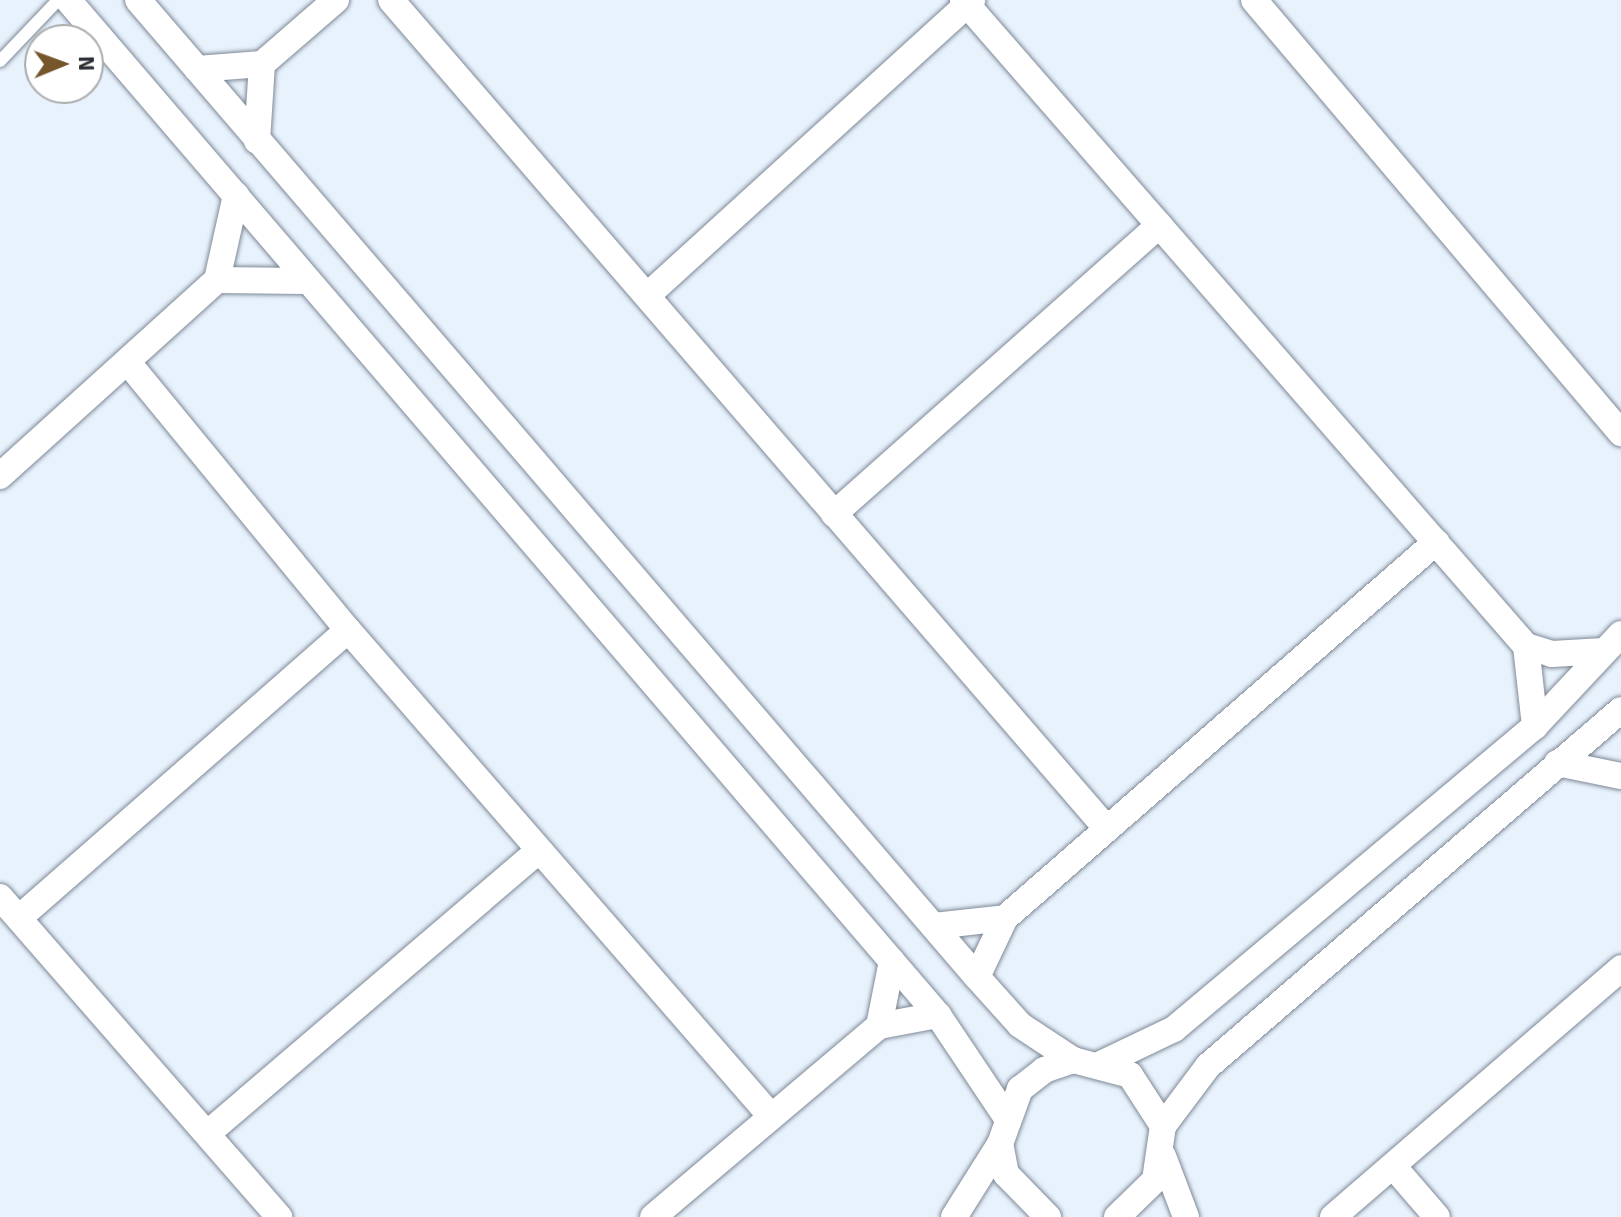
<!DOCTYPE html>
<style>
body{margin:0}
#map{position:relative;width:1621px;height:1217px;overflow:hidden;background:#e8f2fd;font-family:Signika,sans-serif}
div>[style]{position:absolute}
.roads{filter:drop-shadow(0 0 2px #7e8996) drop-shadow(0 0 2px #7e8996)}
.lane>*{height:12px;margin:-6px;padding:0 6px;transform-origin:6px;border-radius:6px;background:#fff}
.street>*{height:26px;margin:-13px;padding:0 13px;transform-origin:13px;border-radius:13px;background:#fff}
span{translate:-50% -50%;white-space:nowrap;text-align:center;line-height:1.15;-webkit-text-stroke:7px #fff;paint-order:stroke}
.north{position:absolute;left:24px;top:24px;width:80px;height:80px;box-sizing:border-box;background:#fff;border:2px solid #aaacae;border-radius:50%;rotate:89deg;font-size:22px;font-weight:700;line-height:32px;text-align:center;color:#2b2f35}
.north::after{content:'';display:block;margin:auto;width:28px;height:36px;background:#76572c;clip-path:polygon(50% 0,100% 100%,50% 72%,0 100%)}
</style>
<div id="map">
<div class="roads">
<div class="lane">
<div style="left:0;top:61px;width:84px;rotate:-46.4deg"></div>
</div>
<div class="street">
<div style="left:68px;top:0;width:1337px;rotate:49.4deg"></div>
<div style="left:938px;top:1015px;width:120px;rotate:56.2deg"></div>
<div style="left:138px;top:0;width:1288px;rotate:49.35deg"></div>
<div style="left:977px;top:977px;width:64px;rotate:48.1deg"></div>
<div style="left:1020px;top:1025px;width:64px;rotate:33.4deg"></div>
<div style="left:391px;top:0;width:1095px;rotate:49.18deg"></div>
<div style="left:963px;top:0;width:857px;rotate:48.93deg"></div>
<div style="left:1526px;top:646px;width:81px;rotate:83.6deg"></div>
<div style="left:1254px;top:0;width:568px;rotate:49.72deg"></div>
<div style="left:197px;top:69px;width:65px;rotate:-4.4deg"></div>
<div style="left:262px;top:64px;width:98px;rotate:-40.9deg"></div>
<div style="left:257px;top:141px;width:77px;rotate:-86.3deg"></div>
<div style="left:217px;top:280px;width:90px;rotate:0.6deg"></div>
<div style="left:649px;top:294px;width:437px;rotate:-42.3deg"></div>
<div style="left:130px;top:365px;width:343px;rotate:50.6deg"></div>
<div style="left:348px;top:630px;width:641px;rotate:48.98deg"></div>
<div style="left:0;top:476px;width:292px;rotate:-42.1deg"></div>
<div style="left:217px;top:280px;width:87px;rotate:-77.4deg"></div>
<div style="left:834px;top:514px;width:435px;rotate:-41.6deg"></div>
<div style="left:1526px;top:646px;width:27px;rotate:17deg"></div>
<div style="left:1552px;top:654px;width:52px;rotate:-3.3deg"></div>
<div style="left:1557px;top:763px;width:65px;rotate:11.5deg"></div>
<div style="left:0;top:897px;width:425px;rotate:48.9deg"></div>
<div style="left:19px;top:918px;width:437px;rotate:-41.2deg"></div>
<div style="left:934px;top:926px;width:71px;rotate:-6.4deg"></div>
<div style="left:977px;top:977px;width:65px;rotate:-64.6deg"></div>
<div style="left:1005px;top:918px;width:572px;rotate:-41.1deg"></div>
<div style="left:879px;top:1026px;width:66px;rotate:-78.7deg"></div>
<div style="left:1103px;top:1063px;width:79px;rotate:-25.6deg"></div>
<div style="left:1174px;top:1029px;width:471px;rotate:-40deg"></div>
<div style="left:1535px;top:726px;width:126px;rotate:-46.9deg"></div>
<div style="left:1163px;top:1126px;width:75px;rotate:-53.1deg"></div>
<div style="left:1208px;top:1066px;width:545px;rotate:-40.76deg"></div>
<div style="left:208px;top:1133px;width:434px;rotate:-40.5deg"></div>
<div style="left:1163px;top:1156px;width:65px;rotate:69.3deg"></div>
<div style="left:1393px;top:1166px;width:67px;rotate:49.2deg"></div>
<div style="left:653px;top:1217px;width:296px;rotate:-40.2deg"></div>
<div style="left:879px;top:1026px;width:60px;rotate:-10.6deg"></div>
<div style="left:954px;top:1217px;width:86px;rotate:-57.8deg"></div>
<div style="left:1048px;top:1217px;width:60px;rotate:-134.3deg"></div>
<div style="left:1006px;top:1174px;width:31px;rotate:-101deg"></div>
<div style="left:1000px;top:1144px;width:59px;rotate:-70deg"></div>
<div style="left:1020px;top:1089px;width:31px;rotate:-38deg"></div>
<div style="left:1044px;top:1070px;width:31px;rotate:-19deg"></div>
<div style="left:1073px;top:1060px;width:59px;rotate:14.7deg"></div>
<div style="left:1130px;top:1075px;width:61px;rotate:57.1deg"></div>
<div style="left:1163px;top:1126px;width:55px;rotate:98.4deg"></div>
<div style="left:1155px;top:1180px;width:53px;rotate:135.8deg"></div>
<div style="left:1333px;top:1217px;width:381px;rotate:-40.8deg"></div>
</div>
</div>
<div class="north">N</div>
</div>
